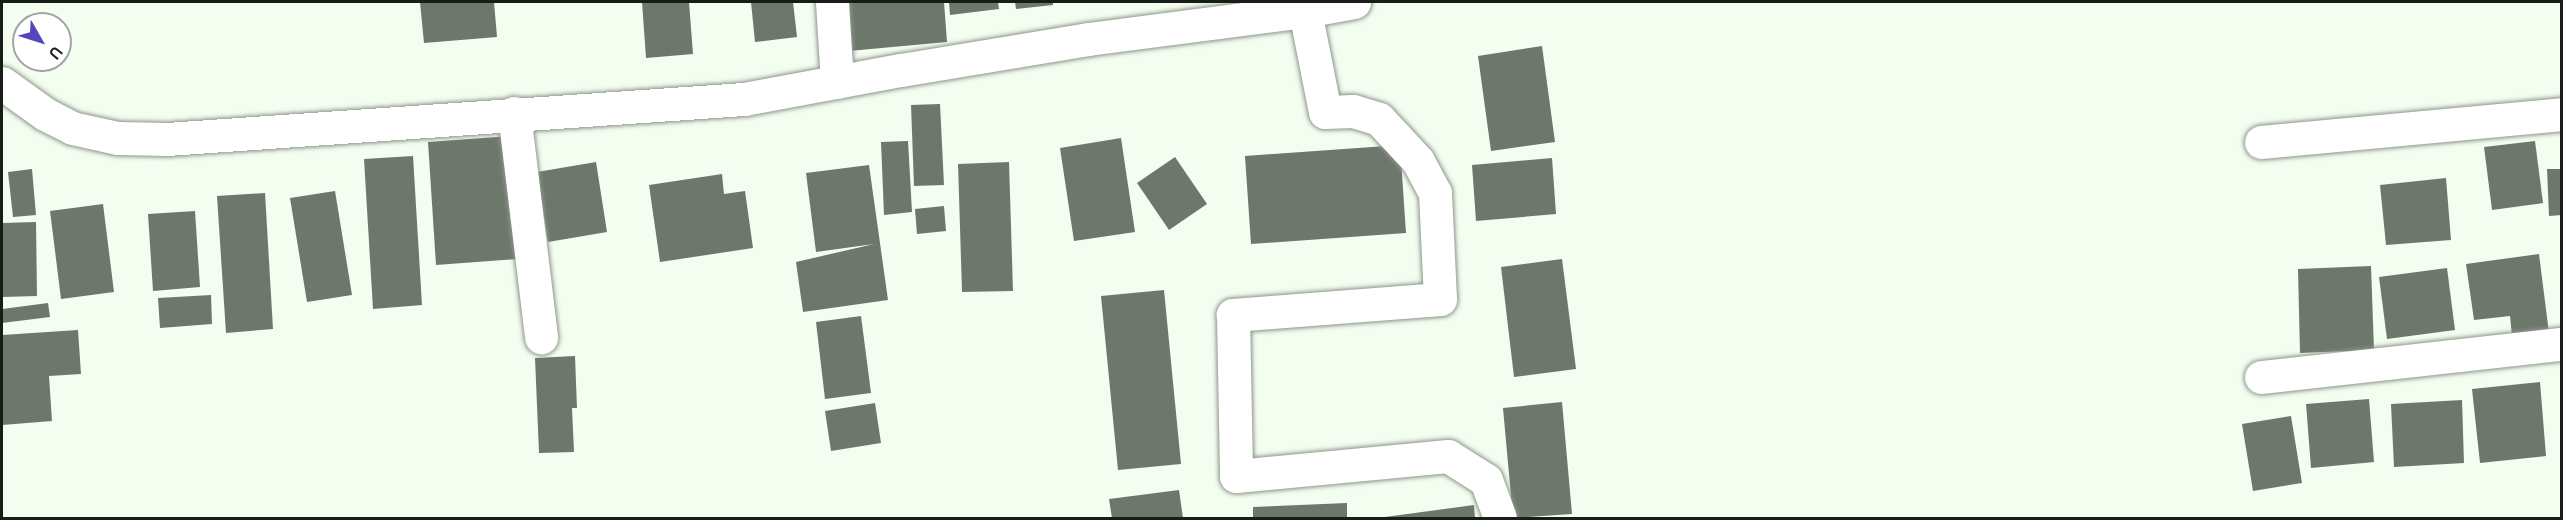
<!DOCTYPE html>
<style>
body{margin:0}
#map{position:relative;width:2563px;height:520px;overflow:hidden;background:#f3fdf0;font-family:Overpass,sans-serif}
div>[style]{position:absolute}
.building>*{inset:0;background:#6e776c}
.roads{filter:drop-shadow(0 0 2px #8d978a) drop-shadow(0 0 2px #8d978a)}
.minor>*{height:33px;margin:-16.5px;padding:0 16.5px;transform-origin:16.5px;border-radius:16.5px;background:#fff}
span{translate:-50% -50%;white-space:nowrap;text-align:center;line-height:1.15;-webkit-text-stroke:6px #fff;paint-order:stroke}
.frame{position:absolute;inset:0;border:3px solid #191d18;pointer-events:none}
.north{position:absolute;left:12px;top:12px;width:60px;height:60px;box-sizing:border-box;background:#fff;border:2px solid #a3a5a3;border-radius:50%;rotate:129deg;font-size:16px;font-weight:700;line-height:24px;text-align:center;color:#191d18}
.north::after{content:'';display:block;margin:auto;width:21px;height:27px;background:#5347be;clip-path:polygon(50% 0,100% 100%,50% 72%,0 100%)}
</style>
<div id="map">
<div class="building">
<div style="clip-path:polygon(420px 2px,494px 2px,497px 37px,424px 43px)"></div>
<div style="clip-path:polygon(642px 2px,689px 2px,693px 54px,646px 58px)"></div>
<div style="clip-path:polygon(751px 2px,793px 2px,797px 37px,755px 42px)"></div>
<div style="clip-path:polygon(846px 2px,944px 2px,947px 42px,849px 51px)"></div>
<div style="clip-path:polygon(949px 2px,998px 2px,999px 9px,950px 15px)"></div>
<div style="clip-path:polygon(1015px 2px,1053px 2px,1053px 5px,1016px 9px)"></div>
<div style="clip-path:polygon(1542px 46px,1555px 142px,1491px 151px,1478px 56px)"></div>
<div style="clip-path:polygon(940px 104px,944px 185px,914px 186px,911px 105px)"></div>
<div style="clip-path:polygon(510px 136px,517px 259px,436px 265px,428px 142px)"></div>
<div style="clip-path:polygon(1121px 138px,1135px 232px,1074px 241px,1060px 148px)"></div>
<div style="clip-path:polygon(908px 141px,912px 212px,884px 215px,881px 142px)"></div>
<div style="clip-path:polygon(2535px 141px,2543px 203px,2492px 210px,2484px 147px)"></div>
<div style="clip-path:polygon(1400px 145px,1406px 233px,1251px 244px,1245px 156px)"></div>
<div style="clip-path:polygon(413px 156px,422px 305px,373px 309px,364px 159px)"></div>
<div style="clip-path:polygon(1175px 157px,1207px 204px,1169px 230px,1137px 183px)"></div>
<div style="clip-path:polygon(1552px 158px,1556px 214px,1476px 221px,1472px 165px)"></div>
<div style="clip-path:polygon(596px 162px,607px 232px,548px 242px,537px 172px)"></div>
<div style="clip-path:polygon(1009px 162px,1013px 291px,962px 292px,958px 164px)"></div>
<div style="clip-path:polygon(869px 165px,888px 300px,803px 312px,796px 262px,874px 244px,816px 252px,806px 173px)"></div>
<div style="clip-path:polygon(32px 169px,36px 215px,13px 217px,8px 172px)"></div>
<div style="clip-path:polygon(2547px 169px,2562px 169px,2562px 215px,2549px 216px)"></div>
<div style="clip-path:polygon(722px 174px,724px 194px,745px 191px,753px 248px,660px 262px,649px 185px)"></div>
<div style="clip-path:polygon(2446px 178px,2451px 240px,2386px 245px,2380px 185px)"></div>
<div style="clip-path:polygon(335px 191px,352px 295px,307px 302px,290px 198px)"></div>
<div style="clip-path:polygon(265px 193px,273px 329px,226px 333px,217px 196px)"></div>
<div style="clip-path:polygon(103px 204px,114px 292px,61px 299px,50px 211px)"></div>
<div style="clip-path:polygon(944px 206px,946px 231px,917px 234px,915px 209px)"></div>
<div style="clip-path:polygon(195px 211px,200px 287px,153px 291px,148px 214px)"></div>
<div style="clip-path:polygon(36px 222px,37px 296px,2px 297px,2px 223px)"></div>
<div style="clip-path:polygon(2539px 254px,2550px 341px,2513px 346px,2510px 316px,2474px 320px,2466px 264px)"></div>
<div style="clip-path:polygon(1562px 259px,1576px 369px,1514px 377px,1501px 267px)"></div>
<div style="clip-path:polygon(2371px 266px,2374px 350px,2300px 353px,2298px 269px)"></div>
<div style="clip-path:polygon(2447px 268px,2455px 330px,2387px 339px,2379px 277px)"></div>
<div style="clip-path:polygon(1164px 290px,1181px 464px,1118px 470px,1101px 296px)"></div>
<div style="clip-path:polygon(211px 295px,212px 324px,160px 328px,158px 298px)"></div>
<div style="clip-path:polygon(48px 303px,50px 317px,2px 323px,2px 309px)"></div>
<div style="clip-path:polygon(861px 316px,871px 393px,825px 399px,816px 322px)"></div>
<div style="clip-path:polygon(78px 330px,81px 374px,49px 376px,52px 421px,2px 425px,2px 335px)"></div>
<div style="clip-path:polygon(575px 356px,577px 408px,572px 408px,574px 452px,539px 453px,535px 358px)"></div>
<div style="clip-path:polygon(2540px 382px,2546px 456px,2480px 463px,2472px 389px)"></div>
<div style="clip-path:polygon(2369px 399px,2374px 462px,2311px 468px,2306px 404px)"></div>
<div style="clip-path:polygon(2462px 400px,2464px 463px,2394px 467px,2391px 404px)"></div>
<div style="clip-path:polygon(1562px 402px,1572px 514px,1513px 518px,1503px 408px)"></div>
<div style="clip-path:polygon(875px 403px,881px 443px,831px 451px,825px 411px)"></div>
<div style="clip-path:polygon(2291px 416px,2302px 483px,2253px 491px,2242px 424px)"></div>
<div style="clip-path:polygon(1179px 490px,1183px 518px,1112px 518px,1109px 499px)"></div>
<div style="clip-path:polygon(1347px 503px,1347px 518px,1253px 518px,1253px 507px)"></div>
<div style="clip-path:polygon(1474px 505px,1475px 518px,1385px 518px,1385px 517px)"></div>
</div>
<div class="roads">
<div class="minor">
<div style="left:832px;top:2px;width:80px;rotate:86.4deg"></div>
<div style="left:1305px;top:11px;width:103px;rotate:78.8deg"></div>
<div style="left:1325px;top:112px;width:28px;rotate:-2deg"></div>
<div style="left:1353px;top:111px;width:27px;rotate:17deg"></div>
<div style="left:1379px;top:119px;width:57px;rotate:47.1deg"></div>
<div style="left:1418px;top:161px;width:36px;rotate:62deg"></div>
<div style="left:1435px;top:193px;width:106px;rotate:87.3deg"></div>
<div style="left:1440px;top:299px;width:208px;rotate:175.6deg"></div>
<div style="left:1233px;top:315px;width:161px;rotate:88.9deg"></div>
<div style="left:1236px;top:476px;width:213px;rotate:-5.4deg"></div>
<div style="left:1448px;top:456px;width:45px;rotate:32.3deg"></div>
<div style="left:1486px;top:480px;width:40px;rotate:69.8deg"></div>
<div style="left:2px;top:83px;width:53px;rotate:35.8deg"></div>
<div style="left:45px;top:114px;width:30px;rotate:27deg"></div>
<div style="left:72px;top:128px;width:47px;rotate:12.3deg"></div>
<div style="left:118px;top:138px;width:49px;rotate:1.2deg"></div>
<div style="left:167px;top:139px;width:578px;rotate:-3.97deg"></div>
<div style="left:744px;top:99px;width:160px;rotate:-10.5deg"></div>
<div style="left:901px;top:70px;width:190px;rotate:-9.4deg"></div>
<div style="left:1088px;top:39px;width:219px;rotate:-7.4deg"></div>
<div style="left:1305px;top:11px;width:50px;rotate:-10.4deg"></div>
<div style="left:514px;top:113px;width:226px;rotate:83.1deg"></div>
<div style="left:2261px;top:142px;width:302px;rotate:-5.3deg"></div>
<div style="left:2261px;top:377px;width:303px;rotate:-6.3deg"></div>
</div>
</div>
<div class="frame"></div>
<div class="north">U</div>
</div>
